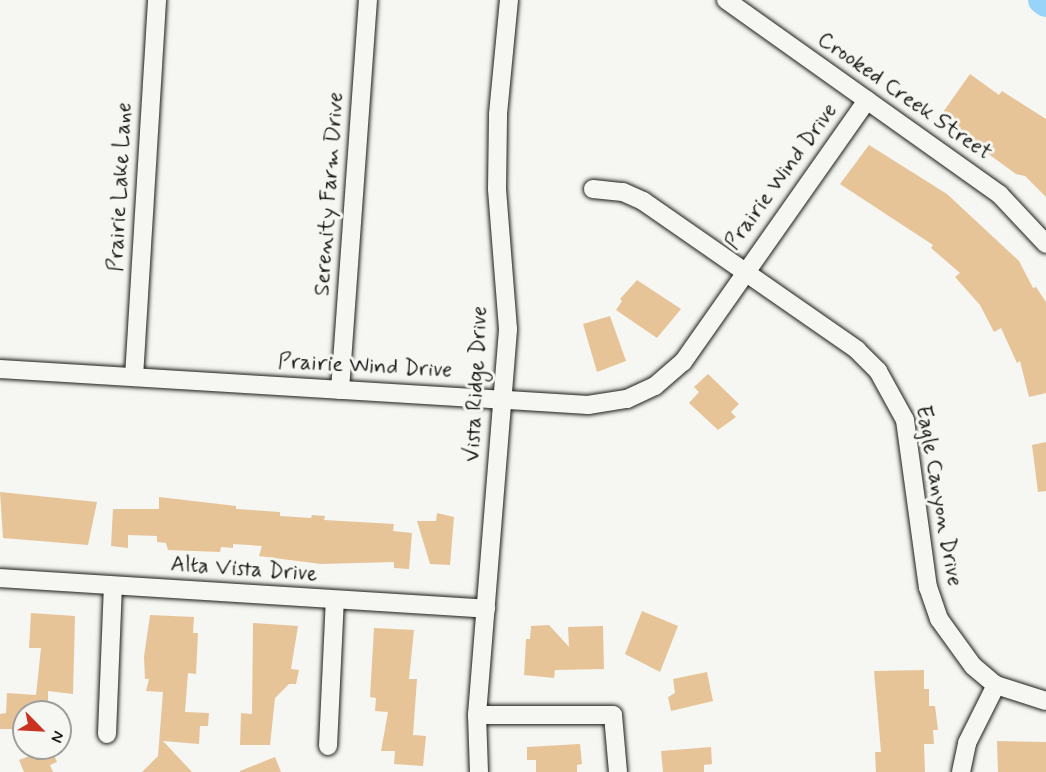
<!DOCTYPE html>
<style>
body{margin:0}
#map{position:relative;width:1046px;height:772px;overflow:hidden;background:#f6f6f2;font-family:Mynerve,sans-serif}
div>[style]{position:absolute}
.river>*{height:28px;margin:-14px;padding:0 14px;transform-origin:14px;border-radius:14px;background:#98d3f8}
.building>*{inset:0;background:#e7c498}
.roads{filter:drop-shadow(0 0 2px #1c1c1c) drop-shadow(0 0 2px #1c1c1c)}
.minor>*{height:18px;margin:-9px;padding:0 9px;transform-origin:9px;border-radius:9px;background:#f6f6f2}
span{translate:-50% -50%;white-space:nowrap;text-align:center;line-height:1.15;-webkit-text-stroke:6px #f6f6f2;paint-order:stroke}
.street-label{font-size:22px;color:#1c1c1c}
.north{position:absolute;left:12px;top:700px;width:60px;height:60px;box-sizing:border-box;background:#f6f6f2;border:2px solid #9f9f9c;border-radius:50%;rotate:114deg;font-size:16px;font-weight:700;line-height:24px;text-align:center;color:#1c1c1c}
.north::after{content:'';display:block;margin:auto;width:21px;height:27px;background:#c8321e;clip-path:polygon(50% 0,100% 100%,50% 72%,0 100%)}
</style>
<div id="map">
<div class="river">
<div style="left:1042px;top:0;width:5px;rotate:37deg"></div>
</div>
<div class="building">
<div style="clip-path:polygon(970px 74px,999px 95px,1002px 91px,1046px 119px,1046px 197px,1025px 176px,1016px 174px,950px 126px,952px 122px,941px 115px)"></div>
<div style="clip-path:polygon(869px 145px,947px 194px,1019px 261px,1033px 288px,1036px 287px,1046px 302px,1046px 393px,1029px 397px,1020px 361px,1017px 363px,1001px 328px,994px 332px,980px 305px,955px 277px,960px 273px,931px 248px,933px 245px,840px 184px)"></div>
<div style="clip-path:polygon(637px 280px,681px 309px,657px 338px,616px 310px,622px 301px,620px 299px)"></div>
<div style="clip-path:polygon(610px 316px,626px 361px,597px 372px,583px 324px)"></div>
<div style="clip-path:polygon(708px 374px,739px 404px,731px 412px,736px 417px,718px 430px,689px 403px,699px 392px,694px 387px)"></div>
<div style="clip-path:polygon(1046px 442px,1046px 491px,1038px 492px,1032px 445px)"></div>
<div style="clip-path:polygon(0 492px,97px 502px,88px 545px,3px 538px)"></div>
<div style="clip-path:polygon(159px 497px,236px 506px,236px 509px,280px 512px,280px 516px,311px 518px,312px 515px,325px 516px,324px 520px,394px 524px,393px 531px,412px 533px,409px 569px,394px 568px,394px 562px,321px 564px,259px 556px,262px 546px,233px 544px,233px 548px,221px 547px,220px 552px,168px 550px,166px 543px,157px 542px,157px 536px,128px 535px,128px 548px,111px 546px,113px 509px,159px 509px)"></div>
<div style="clip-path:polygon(437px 513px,454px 517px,450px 565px,430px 564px,417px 521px,436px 521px)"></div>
<div style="clip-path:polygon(642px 611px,678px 626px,660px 672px,625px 654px)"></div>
<div style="clip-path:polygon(31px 613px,75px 616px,73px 694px,48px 691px,48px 712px,24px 712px,24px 729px,0 729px,0 714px,6px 713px,7px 693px,36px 695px,41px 648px,29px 648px)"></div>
<div style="clip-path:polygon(150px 615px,194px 617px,193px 633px,198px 633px,196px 674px,188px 673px,185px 712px,209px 713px,208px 726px,200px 726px,199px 744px,163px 741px,192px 772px,142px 772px,158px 756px,163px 692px,146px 691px,149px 679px,145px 679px,144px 657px)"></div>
<div style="clip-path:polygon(253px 623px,298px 626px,291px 669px,299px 670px,296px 684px,289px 684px,275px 698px,270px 745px,240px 745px,241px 713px,252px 714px)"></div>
<div style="clip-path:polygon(549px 625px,569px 647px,568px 627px,603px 626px,604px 669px,555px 670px,554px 678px,524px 675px,526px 639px,530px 639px,531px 626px)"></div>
<div style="clip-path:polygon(374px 628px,414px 630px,409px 679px,417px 679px,413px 735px,426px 736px,423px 766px,394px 764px,395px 751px,381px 751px,388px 712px,375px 711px,376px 698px,370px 697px)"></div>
<div style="clip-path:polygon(924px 670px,924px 689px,929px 689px,929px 706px,935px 706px,938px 730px,933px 730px,934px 744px,924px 744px,925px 772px,876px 772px,875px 752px,881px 752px,874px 671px)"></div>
<div style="clip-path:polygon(707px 672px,713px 701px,671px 711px,668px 697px,675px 693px,673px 679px)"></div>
<div style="clip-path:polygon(997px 741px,1046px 742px,1046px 772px,998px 772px)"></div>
<div style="clip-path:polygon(580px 744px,582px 764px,577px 765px,577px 772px,536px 772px,536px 760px,527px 760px,527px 747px)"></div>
<div style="clip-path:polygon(711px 747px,712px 764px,704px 765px,704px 772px,663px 772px,661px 751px)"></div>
<div style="clip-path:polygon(51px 748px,57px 762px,50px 765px,53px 772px,24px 772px,19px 760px)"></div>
<div style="clip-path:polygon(275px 757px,281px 772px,240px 772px,240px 771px)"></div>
</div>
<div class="roads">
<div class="minor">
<div style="left:726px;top:0;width:336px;rotate:35.4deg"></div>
<div style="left:1000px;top:195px;width:67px;rotate:46.8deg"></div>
<div style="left:593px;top:189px;width:30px;rotate:6deg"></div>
<div style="left:623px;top:192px;width:22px;rotate:24deg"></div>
<div style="left:643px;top:201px;width:261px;rotate:34.8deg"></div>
<div style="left:857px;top:350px;width:30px;rotate:45deg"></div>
<div style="left:878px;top:371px;width:56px;rotate:61.1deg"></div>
<div style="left:905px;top:420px;width:169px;rotate:82.2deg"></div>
<div style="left:928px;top:587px;width:34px;rotate:71deg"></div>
<div style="left:939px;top:619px;width:58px;rotate:54.1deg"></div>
<div style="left:973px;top:666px;width:30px;rotate:40deg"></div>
<div style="left:996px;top:685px;width:52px;rotate:17.7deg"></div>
<div style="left:0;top:369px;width:589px;rotate:3.5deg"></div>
<div style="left:588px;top:405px;width:39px;rotate:-9deg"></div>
<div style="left:627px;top:399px;width:31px;rotate:-25deg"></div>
<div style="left:655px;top:386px;width:37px;rotate:-41deg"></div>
<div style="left:683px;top:362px;width:320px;rotate:-54.9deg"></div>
<div style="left:134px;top:377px;width:378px;rotate:-86.5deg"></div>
<div style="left:340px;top:390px;width:391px;rotate:-85.9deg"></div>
<div style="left:0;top:578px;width:487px;rotate:3.6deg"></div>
<div style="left:477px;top:715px;width:136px"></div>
<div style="left:613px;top:715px;width:57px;rotate:85deg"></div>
<div style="left:107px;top:734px;width:148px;rotate:-87.7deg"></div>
<div style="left:328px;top:746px;width:146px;rotate:-87.3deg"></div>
<div style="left:479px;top:772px;width:57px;rotate:-92deg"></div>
<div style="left:477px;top:715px;width:387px;rotate:-85.4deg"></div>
<div style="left:508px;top:329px;width:140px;rotate:-94.5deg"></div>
<div style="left:497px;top:189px;width:75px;rotate:-89.2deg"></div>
<div style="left:498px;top:114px;width:115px;rotate:-84.5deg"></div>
<div style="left:961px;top:772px;width:30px;rotate:-78deg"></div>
<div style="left:967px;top:743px;width:65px;rotate:-63.4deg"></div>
</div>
</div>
<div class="street-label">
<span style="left:904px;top:97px;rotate:35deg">Crooked Creek Street</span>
<span style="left:782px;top:177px;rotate:-54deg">Prairie Wind Drive</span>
<span style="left:121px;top:187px;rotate:-87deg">Prairie Lake Lane</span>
<span style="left:330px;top:194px;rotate:-86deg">Serenity Farm Drive</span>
<span style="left:365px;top:367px;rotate:3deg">Prairie Wind Drive</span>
<span style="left:477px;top:384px;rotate:-87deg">Vista Ridge Drive</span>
<span style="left:938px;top:496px;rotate:80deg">Eagle Canyon Drive</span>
<span style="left:244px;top:570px;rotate:4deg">Alta Vista Drive</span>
</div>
<div class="north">N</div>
</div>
